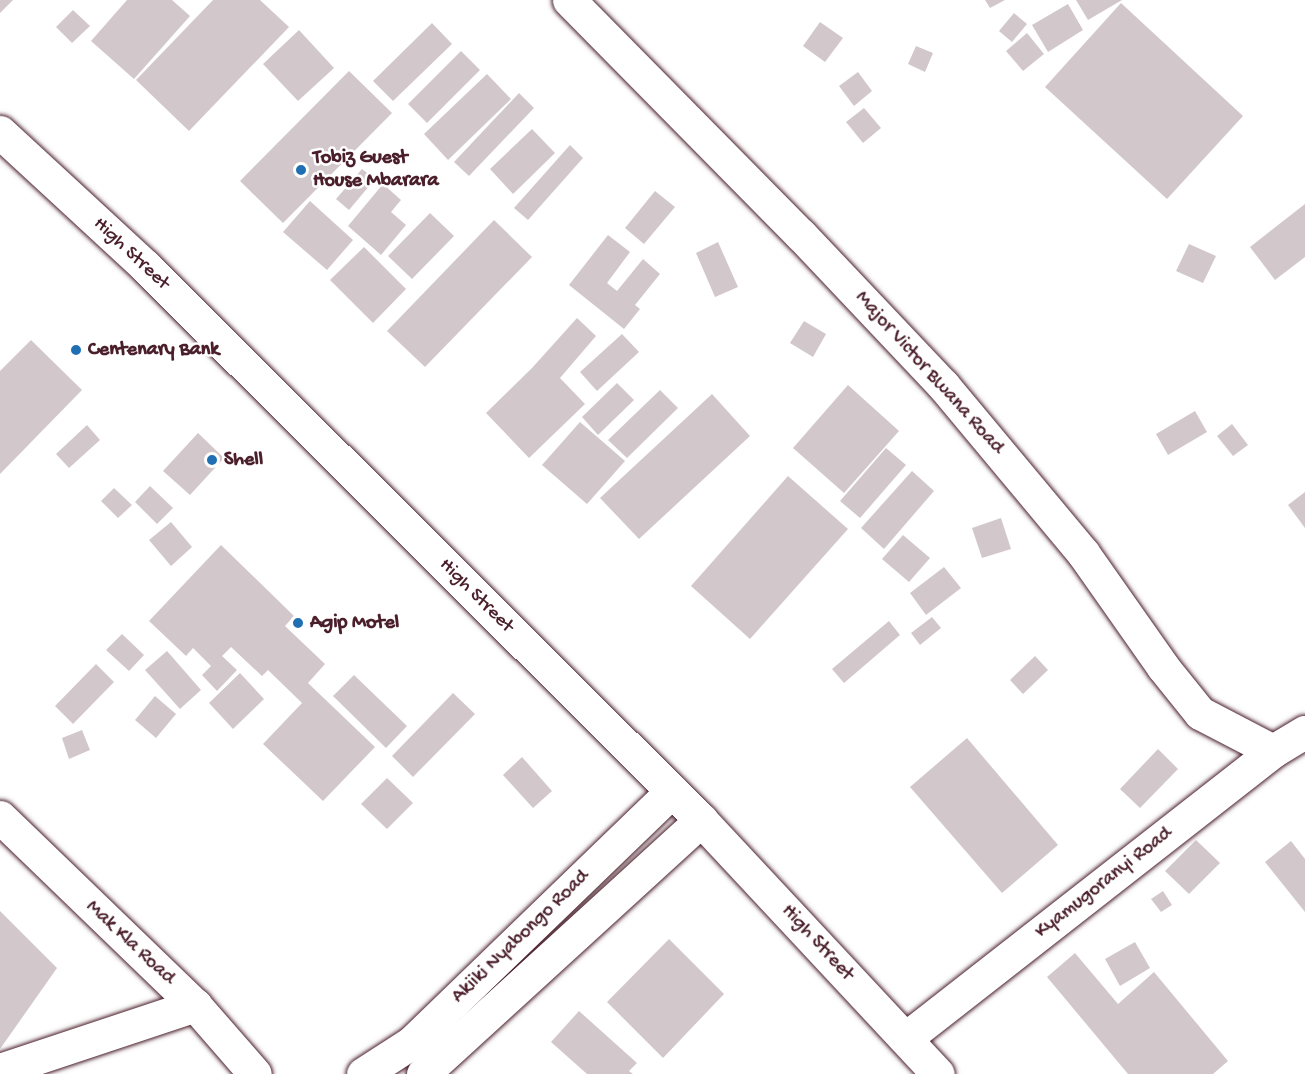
<!DOCTYPE html>
<style>
body{margin:0}
#map{position:relative;width:1305px;height:1074px;overflow:hidden;background:#fff;font-family:"Gochi Hand",sans-serif}
div>[style]{position:absolute}
.building>*{inset:0;background:#d2c7cb}
.roads{filter:drop-shadow(0 0 2px #4a1f2b) drop-shadow(0 0 2px #4a1f2b)}
.minor>*{height:33px;margin:-16.5px;padding:0 16.5px;transform-origin:16.5px;border-radius:16.5px;background:#fff}
.major>*{height:33px;margin:-16.5px;padding:0 16.5px;transform-origin:16.5px;border-radius:16.5px;background:#fff}
.dots>*{width:16px;height:16px;translate:-50% -50%;box-sizing:border-box;border:3px solid #fff;border-radius:50%}
span{translate:-50% -50%;white-space:nowrap;text-align:center;line-height:1.15;-webkit-text-stroke:5px #fff;paint-order:stroke}
.poi-label{font-size:20px;color:#4a1f2b;font-weight:700}
.left{translate:0 -50%;text-align:left}
.street-label{font-size:20px;color:#4a1f2b}
</style>
<div id="map">
<div class="building">
<div style="clip-path:polygon(0 0,13px 0,0 13px)"></div>
<div style="clip-path:polygon(127px 0,172px 0,190px 16px,134px 79px,91px 41px)"></div>
<div style="clip-path:polygon(213px 0,260px 0,289px 27px,189px 131px,136px 80px)"></div>
<div style="clip-path:polygon(985px 0,1005px 0,990px 8px)"></div>
<div style="clip-path:polygon(1076px 0,1122px 0,1088px 20px)"></div>
<div style="clip-path:polygon(1121px 3px,1243px 116px,1167px 199px,1045px 87px)"></div>
<div style="clip-path:polygon(1068px 4px,1083px 30px,1048px 52px,1032px 25px)"></div>
<div style="clip-path:polygon(73px 10px,90px 26px,72px 43px,56px 27px)"></div>
<div style="clip-path:polygon(1014px 13px,1027px 24px,1012px 42px,999px 31px)"></div>
<div style="clip-path:polygon(820px 22px,843px 38px,825px 62px,803px 46px)"></div>
<div style="clip-path:polygon(432px 23px,452px 44px,393px 101px,373px 81px)"></div>
<div style="clip-path:polygon(299px 30px,334px 68px,298px 101px,263px 64px)"></div>
<div style="clip-path:polygon(1027px 33px,1044px 54px,1023px 71px,1006px 51px)"></div>
<div style="clip-path:polygon(916px 46px,933px 53px,925px 72px,908px 64px)"></div>
<div style="clip-path:polygon(461px 51px,480px 70px,427px 123px,408px 104px)"></div>
<div style="clip-path:polygon(349px 71px,392px 113px,283px 223px,240px 181px)"></div>
<div style="clip-path:polygon(858px 72px,872px 91px,854px 106px,839px 86px)"></div>
<div style="clip-path:polygon(487px 74px,511px 99px,448px 160px,424px 134px)"></div>
<div style="clip-path:polygon(519px 93px,534px 108px,469px 176px,454px 162px)"></div>
<div style="clip-path:polygon(864px 108px,881px 128px,863px 143px,846px 122px)"></div>
<div style="clip-path:polygon(532px 129px,555px 153px,513px 194px,490px 169px)"></div>
<div style="clip-path:polygon(570px 145px,583px 158px,528px 220px,514px 208px)"></div>
<div style="clip-path:polygon(362px 169px,375px 179px,349px 210px,336px 199px)"></div>
<div style="clip-path:polygon(383px 184px,401px 200px,391px 212px,406px 225px,381px 255px,348px 226px)"></div>
<div style="clip-path:polygon(655px 191px,675px 207px,644px 244px,625px 228px)"></div>
<div style="clip-path:polygon(310px 201px,353px 240px,327px 270px,283px 232px)"></div>
<div style="clip-path:polygon(1305px 204px,1305px 257px,1275px 280px,1250px 247px)"></div>
<div style="clip-path:polygon(430px 213px,454px 236px,412px 279px,388px 256px)"></div>
<div style="clip-path:polygon(494px 220px,532px 257px,425px 367px,387px 331px)"></div>
<div style="clip-path:polygon(608px 235px,630px 252px,607px 283px,617px 291px,643px 259px,660px 274px,635px 305px,640px 309px,624px 329px,569px 285px)"></div>
<div style="clip-path:polygon(718px 242px,738px 287px,715px 297px,696px 253px)"></div>
<div style="clip-path:polygon(1189px 244px,1216px 256px,1203px 283px,1176px 271px)"></div>
<div style="clip-path:polygon(364px 247px,406px 289px,373px 323px,330px 280px)"></div>
<div style="clip-path:polygon(577px 318px,596px 336px,560px 378px,585px 404px,529px 458px,486px 413px,532px 368px)"></div>
<div style="clip-path:polygon(804px 321px,826px 334px,813px 357px,790px 343px)"></div>
<div style="clip-path:polygon(622px 334px,639px 352px,597px 391px,580px 372px)"></div>
<div style="clip-path:polygon(31px 340px,82px 390px,0 474px,0 371px)"></div>
<div style="clip-path:polygon(617px 383px,634px 400px,598px 435px,582px 417px)"></div>
<div style="clip-path:polygon(848px 385px,899px 431px,844px 493px,793px 448px)"></div>
<div style="clip-path:polygon(660px 390px,678px 408px,627px 458px,608px 440px)"></div>
<div style="clip-path:polygon(712px 394px,750px 436px,639px 539px,600px 498px)"></div>
<div style="clip-path:polygon(1195px 411px,1207px 432px,1168px 455px,1156px 434px)"></div>
<div style="clip-path:polygon(580px 422px,625px 461px,587px 504px,542px 465px)"></div>
<div style="clip-path:polygon(1232px 424px,1248px 445px,1233px 456px,1217px 436px)"></div>
<div style="clip-path:polygon(87px 425px,100px 440px,69px 468px,56px 454px)"></div>
<div style="clip-path:polygon(198px 433px,224px 458px,190px 495px,163px 471px)"></div>
<div style="clip-path:polygon(886px 448px,906px 465px,860px 518px,840px 501px)"></div>
<div style="clip-path:polygon(912px 471px,934px 491px,884px 549px,861px 528px)"></div>
<div style="clip-path:polygon(788px 476px,848px 529px,750px 639px,691px 586px)"></div>
<div style="clip-path:polygon(150px 486px,173px 508px,157px 524px,135px 502px)"></div>
<div style="clip-path:polygon(114px 488px,132px 505px,118px 518px,101px 501px)"></div>
<div style="clip-path:polygon(1305px 492px,1305px 528px,1288px 505px)"></div>
<div style="clip-path:polygon(1001px 518px,1011px 549px,982px 558px,972px 528px)"></div>
<div style="clip-path:polygon(171px 522px,192px 547px,171px 566px,149px 540px)"></div>
<div style="clip-path:polygon(903px 535px,930px 558px,909px 582px,882px 559px)"></div>
<div style="clip-path:polygon(221px 545px,294px 616px,285px 626px,325px 664px,308px 683px,375px 747px,323px 801px,263px 744px,302px 703px,268px 670px,262px 676px,231px 647px,222px 656px,237px 670px,217px 691px,202px 675px,211px 666px,193px 648px,186px 656px,149px 621px)"></div>
<div style="clip-path:polygon(944px 567px,961px 588px,926px 615px,910px 593px)"></div>
<div style="clip-path:polygon(932px 617px,941px 628px,920px 645px,911px 633px)"></div>
<div style="clip-path:polygon(889px 621px,900px 635px,844px 683px,832px 669px)"></div>
<div style="clip-path:polygon(122px 634px,144px 655px,129px 671px,106px 650px)"></div>
<div style="clip-path:polygon(167px 651px,201px 690px,180px 709px,145px 670px)"></div>
<div style="clip-path:polygon(1035px 656px,1048px 670px,1023px 694px,1010px 680px)"></div>
<div style="clip-path:polygon(96px 664px,114px 682px,73px 724px,55px 706px)"></div>
<div style="clip-path:polygon(240px 673px,264px 699px,233px 729px,209px 703px)"></div>
<div style="clip-path:polygon(354px 675px,407px 726px,386px 748px,333px 696px)"></div>
<div style="clip-path:polygon(453px 693px,475px 714px,413px 777px,392px 756px)"></div>
<div style="clip-path:polygon(155px 696px,176px 714px,156px 738px,135px 720px)"></div>
<div style="clip-path:polygon(82px 730px,90px 750px,69px 759px,62px 738px)"></div>
<div style="clip-path:polygon(967px 738px,1058px 845px,1002px 893px,910px 787px)"></div>
<div style="clip-path:polygon(1158px 749px,1178px 769px,1140px 808px,1120px 789px)"></div>
<div style="clip-path:polygon(522px 757px,552px 791px,533px 808px,503px 775px)"></div>
<div style="clip-path:polygon(387px 778px,413px 803px,387px 829px,361px 804px)"></div>
<div style="clip-path:polygon(1196px 840px,1220px 863px,1189px 894px,1165px 871px)"></div>
<div style="clip-path:polygon(1291px 841px,1305px 859px,1305px 912px,1265px 862px)"></div>
<div style="clip-path:polygon(1163px 891px,1172px 905px,1161px 912px,1151px 899px)"></div>
<div style="clip-path:polygon(0 911px,57px 968px,0 1049px)"></div>
<div style="clip-path:polygon(669px 939px,724px 994px,663px 1058px,607px 1002px)"></div>
<div style="clip-path:polygon(1135px 942px,1150px 968px,1120px 986px,1105px 959px)"></div>
<div style="clip-path:polygon(1075px 953px,1118px 1004px,1154px 972px,1228px 1061px,1213px 1074px,1128px 1074px,1047px 977px)"></div>
<div style="clip-path:polygon(579px 1011px,637px 1063px,629px 1071px,633px 1074px,587px 1074px,551px 1042px)"></div>
</div>
<div class="roads">
<div class="minor">
<div style="left:569px;top:0;width:330px;rotate:45.4deg"></div>
<div style="left:801px;top:235px;width:207px;rotate:46.6deg"></div>
<div style="left:943px;top:385px;width:219px;rotate:50.2deg"></div>
<div style="left:1083px;top:553px;width:139px;rotate:54.9deg"></div>
<div style="left:1163px;top:667px;width:59px;rotate:51.2deg"></div>
<div style="left:1200px;top:713px;width:82px;rotate:27.5deg"></div>
<div style="left:0;top:817px;width:271px;rotate:44deg"></div>
<div style="left:195px;top:1005px;width:91px;rotate:49deg"></div>
<div style="left:906px;top:1038px;width:466px;rotate:-38deg"></div>
<div style="left:1273px;top:751px;width:37px;rotate:-31deg"></div>
<div style="left:0;top:1070px;width:206px;rotate:-18.4deg"></div>
<div style="left:363px;top:1074px;width:57px;rotate:-32.9deg"></div>
<div style="left:411px;top:1043px;width:363px;rotate:-44deg"></div>
<div style="left:423px;top:1074px;width:377px;rotate:-42.4deg"></div>
</div>
<div class="major">
<div style="left:0;top:132px;width:197px;rotate:42.7deg"></div>
<div style="left:145px;top:266px;width:785px;rotate:44.9deg"></div>
<div style="left:701px;top:820px;width:347px;rotate:47deg"></div>
</div>
</div>
<div class="dots">
<div style="left:301px;top:170px;background:#1f6fb2"></div>
<div style="left:76px;top:350px;background:#1f6fb2"></div>
<div style="left:212px;top:460px;background:#1f6fb2"></div>
<div style="left:298px;top:623px;background:#1f6fb2"></div>
</div>
<div class="poi-label">
<span class="left" style="left:313px;top:170px">Tobiz Guest<br>House Mbarara</span>
<span class="left" style="left:88px;top:350px">Centenary Bank</span>
<span class="left" style="left:224px;top:460px">Shell</span>
<span class="left" style="left:310px;top:623px">Agip Motel</span>
</div>
<div class="street-label">
<span style="left:131px;top:254px;rotate:43deg">High Street</span>
<span style="left:929px;top:373px;rotate:48deg">Major Victor Bwana Road</span>
<span style="left:476px;top:596px;rotate:45deg">High Street</span>
<span style="left:1104px;top:883px;rotate:-38deg">Kyamugoranyi Road</span>
<span style="left:521px;top:937px;rotate:-44deg">Akiiki Nyabongo Road</span>
<span style="left:130px;top:943px;rotate:43deg">Mak Kla Road</span>
<span style="left:817px;top:943px;rotate:47deg">High Street</span>
</div>
</div>
